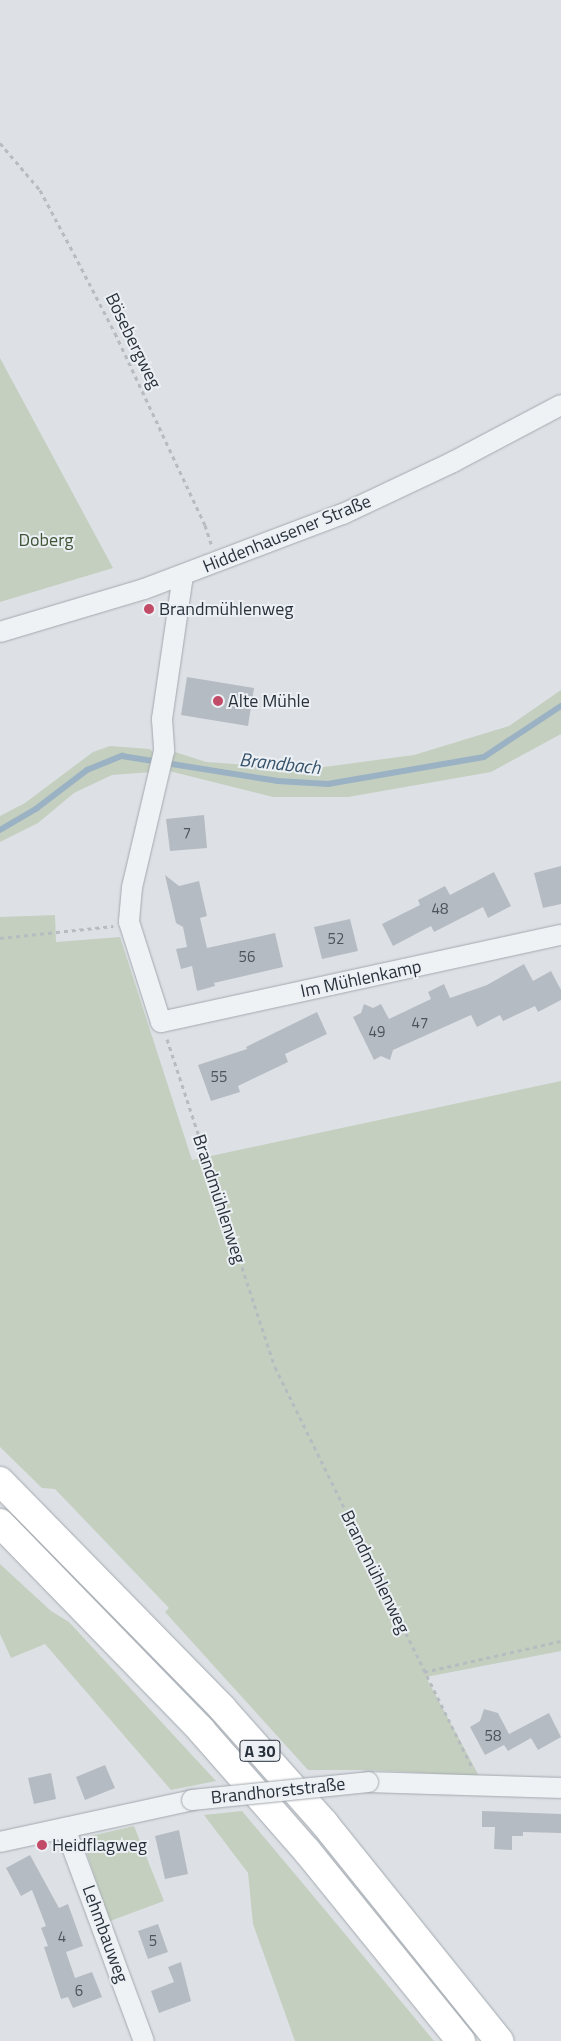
<!DOCTYPE html>
<meta charset="utf-8">
<style>
body{margin:0}
#map{position:relative;width:561px;height:2041px;overflow:hidden;background:#dde1e6;font-family:"Titillium Web",sans-serif}
div>[style]{position:absolute}
.green>*{inset:0;background:#c4cfbf}
.stream>*{height:5.5px;margin:-2.75px;padding:0 2.75px;transform-origin:2.75px;border-radius:2.75px;background:#9ab2c3}
.building>*{inset:0;background:#b5bbc2}
.path>*{height:3px;margin-top:-1.5px;transform-origin:0;background:repeating-linear-gradient(90deg,#b7bcc0 0 4px,transparent 0 8px)}
.roads{filter:drop-shadow(0 0 1px #a3a9af) drop-shadow(0 0 1px #a3a9af)}
.minor>*{height:20px;margin:-10px;padding:0 10px;transform-origin:10px;border-radius:10px;background:#eff2f4}
.highway>*{height:28px;margin:-14px;padding:0 14px;transform-origin:14px;border-radius:14px;background:#fff}
.bridges{filter:drop-shadow(0 0 1px #a3a9af) drop-shadow(0 0 1px #a3a9af)}
.minor-bridge>*{height:20px;margin:-10px;padding:0 10px;transform-origin:10px;border-radius:10px;background:#eff2f4}
.dots>*{width:14px;height:14px;translate:-50% -50%;box-sizing:border-box;border:2px solid #ecf0f4;border-radius:50%}
span{translate:-50% -50%;white-space:nowrap;text-align:center;line-height:1.15;-webkit-text-stroke:4px #ecf0f4;paint-order:stroke}
.number-label{font-size:15px;color:#4b545d}
.number-label span{-webkit-text-stroke-width:0}
.shield-label span{padding:1px 4px;background:#ecf0f4;border:1px solid;border-radius:4px;-webkit-text-stroke-width:0}
.shield-label{font-size:16px;color:#28313b;font-weight:700}
.street-label{font-size:18px;color:#28313b}
.park-label{font-size:18px;color:#3f5536}
.poi-label{font-size:18px;color:#28313b}
.left{translate:0 -50%;text-align:left}
.water-label{font-size:19px;color:#36536b;font-style:italic}
</style>
<div id="map">
<div class="green">
<div style="clip-path:polygon(0 358px,113px 568px,0 602px)"></div>
<div style="clip-path:polygon(561px 690px,561px 734px,491px 772px,348px 797px,273px 797px,169px 771px,175px 752px,206px 762px,309px 769px,414px 755px,509px 726px)"></div>
<div style="clip-path:polygon(110px 746px,150px 749px,156px 755px,152px 772px,112px 775px,74px 793px,38px 823px,0 842px,0 816px,25px 803px,93px 752px)"></div>
<div style="clip-path:polygon(55px 915px,56px 942px,120px 937px,192px 1160px,561px 1081px,561px 1651px,426px 1677px,479px 1776px,370px 1770px,308px 1770px,165px 1612px,169px 1608px,55px 1489px,42px 1488px,0 1447px,0 917px)"></div>
<div style="clip-path:polygon(0 1564px,51px 1611px,69px 1622px,216px 1781px,171px 1790px,45px 1644px,11px 1658px,0 1634px)"></div>
<div style="clip-path:polygon(242px 1811px,315px 1898px,434px 2041px,295px 2041px,253px 1924px,248px 1873px,204px 1815px)"></div>
<div style="clip-path:polygon(134px 1826px,164px 1901px,110px 1921px,84px 1845px,91px 1836px)"></div>
</div>
<div class="stream">
<div style="left:0;top:830px;width:42px;rotate:-30.3deg"></div>
<div style="left:36px;top:809px;width:64px;rotate:-37.4deg"></div>
<div style="left:87px;top:770px;width:38px;rotate:-22deg"></div>
<div style="left:122px;top:756px;width:158px;rotate:9.1deg"></div>
<div style="left:278px;top:781px;width:50px;rotate:3.4deg"></div>
<div style="left:328px;top:784px;width:158px;rotate:-9.8deg"></div>
<div style="left:484px;top:757px;width:92px;rotate:-33.5deg"></div>
</div>
<div class="building">
<div style="clip-path:polygon(187px 677px,254px 688px,248px 726px,181px 715px)"></div>
<div style="clip-path:polygon(204px 815px,207px 848px,170px 851px,166px 819px)"></div>
<div style="clip-path:polygon(561px 866px,561px 904px,543px 908px,534px 873px)"></div>
<div style="clip-path:polygon(494px 872px,511px 906px,488px 918px,483px 907px,434px 932px,431px 926px,393px 946px,382px 924px,420px 905px,418px 900px,445px 886px,450px 895px)"></div>
<div style="clip-path:polygon(165px 875px,179px 886px,199px 881px,207px 916px,200px 918px,207px 948px,275px 933px,283px 967px,214px 983px,215px 986px,197px 991px,192px 966px,181px 969px,176px 949px,187px 947px,183px 927px,176px 923px)"></div>
<div style="clip-path:polygon(350px 919px,358px 951px,322px 959px,314px 927px)"></div>
<div style="clip-path:polygon(524px 964px,533px 981px,551px 971px,561px 990px,561px 1000px,538px 1012px,535px 1006px,503px 1021px,500px 1015px,477px 1027px,471px 1015px,393px 1050px,390px 1060px,381px 1056px,374px 1060px,353px 1017px,361px 1013px,364px 1004px,373px 1008px,381px 1004px,389px 1019px,431px 999px,428px 992px,444px 984px,450px 998px,487px 985px)"></div>
<div style="clip-path:polygon(317px 1012px,327px 1034px,285px 1054px,288px 1062px,238px 1086px,240px 1092px,211px 1101px,198px 1065px,247px 1049px,246px 1047px)"></div>
<div style="clip-path:polygon(484px 1709px,498px 1713px,509px 1734px,549px 1713px,561px 1737px,538px 1750px,531px 1738px,508px 1751px,504px 1745px,485px 1755px,470px 1727px,480px 1721px)"></div>
<div style="clip-path:polygon(105px 1765px,115px 1788px,85px 1800px,76px 1777px)"></div>
<div style="clip-path:polygon(51px 1773px,56px 1799px,34px 1804px,28px 1778px)"></div>
<div style="clip-path:polygon(482px 1811px,561px 1814px,561px 1833px,523px 1832px,523px 1836px,512px 1836px,512px 1850px,494px 1849px,495px 1827px,482px 1827px)"></div>
<div style="clip-path:polygon(179px 1830px,188px 1874px,165px 1879px,155px 1836px)"></div>
<div style="clip-path:polygon(30px 1855px,59px 1908px,68px 1904px,83px 1946px,66px 1952px,75px 1978px,92px 1972px,102px 1997px,73px 2008px,68px 1997px,61px 1999px,44px 1947px,48px 1946px,41px 1928px,46px 1926px,32px 1890px,21px 1896px,6px 1868px)"></div>
<div style="clip-path:polygon(158px 1924px,168px 1952px,148px 1959px,138px 1931px)"></div>
<div style="clip-path:polygon(181px 1962px,191px 2001px,159px 2013px,151px 1991px,174px 1982px,168px 1967px)"></div>
</div>
<div class="path">
<div style="left:0;top:143px;width:62px;rotate:49.6deg"></div>
<div style="left:40px;top:190px;width:72px;rotate:62deg"></div>
<div style="left:74px;top:254px;width:89px;rotate:62.6deg"></div>
<div style="left:115px;top:333px;width:212px;rotate:64.9deg"></div>
<div style="left:205px;top:525px;width:20px;rotate:72deg"></div>
<div style="left:0;top:938px;width:114px;rotate:-6.1deg"></div>
<div style="left:167px;top:1039px;width:345px;rotate:71.8deg"></div>
<div style="left:275px;top:1367px;width:446px;rotate:63.8deg"></div>
<div style="left:424px;top:1672px;width:140px;rotate:-12.8deg"></div>
</div>
<div class="roads">
<div class="minor">
<div style="left:183px;top:575px;width:146px;rotate:98.3deg"></div>
<div style="left:162px;top:719px;width:32px;rotate:86deg"></div>
<div style="left:164px;top:751px;width:140px;rotate:103.2deg"></div>
<div style="left:132px;top:887px;width:35px;rotate:95deg"></div>
<div style="left:129px;top:922px;width:105px;rotate:72.3deg"></div>
<div style="left:161px;top:1022px;width:409px;rotate:-12.3deg"></div>
<div style="left:0;top:632px;width:150px;rotate:-16.6deg"></div>
<div style="left:144px;top:589px;width:213px;rotate:-20.7deg"></div>
<div style="left:343px;top:514px;width:122px;rotate:-25.3deg"></div>
<div style="left:453px;top:462px;width:122px;rotate:-27.8deg"></div>
<div style="left:368px;top:1782px;width:193px;rotate:1.8deg"></div>
<div style="left:65px;top:1828px;width:227px;rotate:69.7deg"></div>
<div style="left:0;top:1842px;width:197px;rotate:-12.3deg"></div>
</div>
<div class="highway">
<div style="left:0;top:1481px;width:318px;rotate:45.6deg"></div>
<div style="left:222px;top:1708px;width:154px;rotate:48.4deg"></div>
<div style="left:324px;top:1823px;width:280px;rotate:51.2deg"></div>
<div style="left:0;top:1523px;width:289px;rotate:45.8deg"></div>
<div style="left:201px;top:1730px;width:161px;rotate:48.8deg"></div>
<div style="left:307px;top:1851px;width:245px;rotate:51deg"></div>
</div>
</div>
<div class="bridges">
<div class="minor-bridge">
<div style="left:192px;top:1800px;width:177px;rotate:-5.8deg"></div>
</div>
</div>
<div class="dots">
<div style="left:149px;top:609px;background:#c24b68"></div>
<div style="left:218px;top:701px;background:#c24b68"></div>
<div style="left:42px;top:1845px;background:#c24b68"></div>
</div>
<div class="number-label">
<span style="left:187px;top:833px">7</span>
<span style="left:440px;top:909px">48</span>
<span style="left:336px;top:939px">52</span>
<span style="left:247px;top:957px">56</span>
<span style="left:420px;top:1023px">47</span>
<span style="left:377px;top:1032px">49</span>
<span style="left:219px;top:1077px">55</span>
<span style="left:493px;top:1736px">58</span>
<span style="left:62px;top:1937px">4</span>
<span style="left:153px;top:1941px">5</span>
<span style="left:79px;top:1991px">6</span>
</div>
<div class="shield-label">
<span style="left:260px;top:1751px">A 30</span>
</div>
<div class="street-label">
<span style="left:133px;top:341px;rotate:64deg">Bösebergweg</span>
<span style="left:287px;top:534px;rotate:-22deg">Hiddenhausener Straße</span>
<span style="left:361px;top:979px;rotate:-12deg">Im Mühlenkamp</span>
<span style="left:219px;top:1199px;rotate:72deg">Brandmühlenweg</span>
<span style="left:375px;top:1572px;rotate:64deg">Brandmühlenweg</span>
<span style="left:278px;top:1791px;rotate:-6deg">Brandhorststraße</span>
<span style="left:105px;top:1934px;rotate:70deg">Lehmbauweg</span>
</div>
<div class="park-label">
<span style="left:46px;top:540px">Doberg</span>
</div>
<div class="poi-label">
<span class="left" style="left:159px;top:609px">Brandmühlenweg</span>
<span class="left" style="left:228px;top:701px">Alte Mühle</span>
<span class="left" style="left:52px;top:1845px">Heidflagweg</span>
</div>
<div class="water-label">
<span style="left:280px;top:763px;rotate:6deg">Brandbach</span>
</div>
</div>
